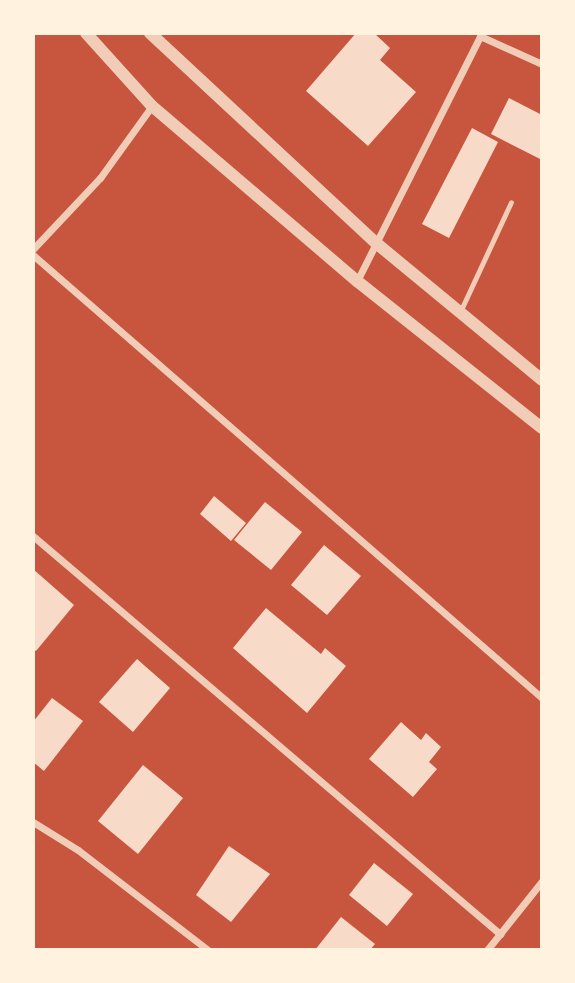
<!DOCTYPE html>
<style>
body{margin:0}
#map{position:relative;width:575px;height:983px;overflow:hidden;background:#c8553d;font-family:"Libre Baskerville",serif}
div>[style]{position:absolute}
.building>*{inset:0;background:#f7dbc8}
.service>*{height:5px;margin:-2.5px;padding:0 2.5px;transform-origin:2.5px;border-radius:2.5px;background:#f1ccb7}
.minor>*{height:7px;margin:-3.5px;padding:0 3.5px;transform-origin:3.5px;border-radius:3.5px;background:#f1ccb7}
.tertiary>*{height:12px;margin:-6px;padding:0 6px;transform-origin:6px;border-radius:6px;background:#f1ccb7}
span{translate:-50% -50%;white-space:nowrap;text-align:center;line-height:1.15;-webkit-text-stroke:5px #fff3e0;paint-order:stroke}
.frame{position:absolute;inset:0;border:35px solid #fff3e0;pointer-events:none}
</style>
<div id="map">
<div class="building">
<div style="clip-path:polygon(356px 33px,374px 33px,390px 48px,380px 60px,416px 92px,368px 146px,306px 91px)"></div>
<div style="clip-path:polygon(509px 98px,542px 115px,542px 160px,491px 134px)"></div>
<div style="clip-path:polygon(472px 128px,498px 142px,449px 238px,422px 224px)"></div>
<div style="clip-path:polygon(214px 496px,246px 523px,231px 541px,200px 514px)"></div>
<div style="clip-path:polygon(265px 502px,302px 532px,271px 570px,234px 540px)"></div>
<div style="clip-path:polygon(324px 545px,361px 576px,327px 615px,291px 585px)"></div>
<div style="clip-path:polygon(33px 569px,74px 605px,36px 651px,33px 649px)"></div>
<div style="clip-path:polygon(266px 608px,321px 654px,325px 648px,346px 666px,307px 713px,233px 648px)"></div>
<div style="clip-path:polygon(137px 659px,170px 688px,133px 732px,99px 702px)"></div>
<div style="clip-path:polygon(52px 698px,83px 721px,44px 771px,33px 762px,33px 722px)"></div>
<div style="clip-path:polygon(401px 722px,421px 740px,426px 733px,441px 747px,429px 762px,437px 769px,413px 797px,369px 759px)"></div>
<div style="clip-path:polygon(143px 765px,183px 798px,138px 854px,98px 821px)"></div>
<div style="clip-path:polygon(229px 846px,270px 874px,231px 922px,196px 895px)"></div>
<div style="clip-path:polygon(374px 863px,413px 894px,387px 926px,349px 895px)"></div>
<div style="clip-path:polygon(341px 917px,375px 944px,370px 950px,315px 950px)"></div>
</div>
<div class="service">
<div style="left:460px;top:312px;width:121px;rotate:-65.1deg"></div>
</div>
<div class="minor">
<div style="left:480px;top:36px;width:68px;rotate:24.3deg"></div>
<div style="left:33px;top:249px;width:98px;rotate:-46.7deg"></div>
<div style="left:100px;top:178px;width:89px;rotate:-54.2deg"></div>
<div style="left:33px;top:255px;width:675px;rotate:41.03deg"></div>
<div style="left:357px;top:281px;width:278px;rotate:-63.3deg"></div>
<div style="left:33px;top:536px;width:614px;rotate:40.44deg"></div>
<div style="left:33px;top:822px;width:53px;rotate:31.9deg"></div>
<div style="left:78px;top:850px;width:164px;rotate:37.6deg"></div>
<div style="left:487px;top:950px;width:88px;rotate:-51.4deg"></div>
</div>
<div class="tertiary">
<div style="left:86px;top:33px;width:98px;rotate:47.9deg"></div>
<div style="left:152px;top:106px;width:270px;rotate:40.5deg"></div>
<div style="left:357px;top:281px;width:236px;rotate:38.5deg"></div>
<div style="left:150px;top:33px;width:309px;rotate:42.9deg"></div>
<div style="left:376px;top:243px;width:215px;rotate:39.5deg"></div>
</div>
<div class="frame"></div>
</div>
